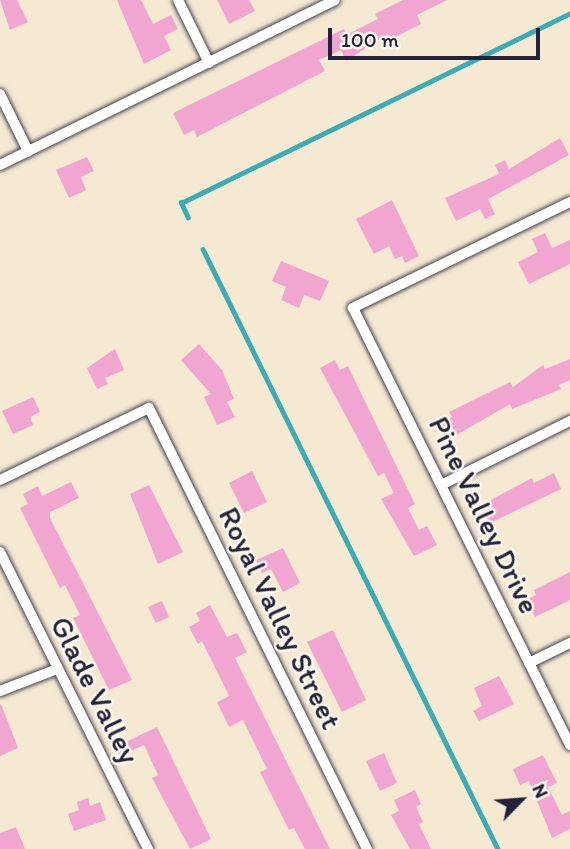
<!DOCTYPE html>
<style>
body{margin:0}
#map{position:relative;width:570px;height:849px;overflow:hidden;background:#f6e9d2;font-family:Itim,sans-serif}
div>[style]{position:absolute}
.stream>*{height:4.5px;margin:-2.25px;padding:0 2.25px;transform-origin:2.25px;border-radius:2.25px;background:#3bacb6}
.building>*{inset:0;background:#f1a5d1}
.roads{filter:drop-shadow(0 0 2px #424052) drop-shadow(0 0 2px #424052)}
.street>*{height:10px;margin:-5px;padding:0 5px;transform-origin:5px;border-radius:5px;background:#fff}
span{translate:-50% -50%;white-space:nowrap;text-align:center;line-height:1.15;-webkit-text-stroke:5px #fbf7ec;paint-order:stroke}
.street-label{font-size:30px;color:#22223b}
.north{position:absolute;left:486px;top:765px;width:70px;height:70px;-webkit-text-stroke:5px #fbf7ec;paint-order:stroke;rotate:65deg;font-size:19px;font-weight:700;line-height:28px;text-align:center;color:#22223b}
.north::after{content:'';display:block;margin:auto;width:24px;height:32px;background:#22223b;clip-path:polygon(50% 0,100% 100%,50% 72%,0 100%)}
.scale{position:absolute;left:328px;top:28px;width:212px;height:32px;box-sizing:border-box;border:4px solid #22223b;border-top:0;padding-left:9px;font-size:21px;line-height:24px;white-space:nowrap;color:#22223b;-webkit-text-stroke:5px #fbf7ec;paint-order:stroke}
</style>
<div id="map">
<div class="stream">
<div style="left:188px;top:218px;width:17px;rotate:-115deg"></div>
<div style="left:181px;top:203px;width:433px;rotate:-26deg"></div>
<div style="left:203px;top:249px;width:669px;rotate:63.82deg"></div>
</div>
<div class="building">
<div style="clip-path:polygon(0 0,17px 0,28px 22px,10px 30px)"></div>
<div style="clip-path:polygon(117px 0,141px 0,153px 24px,171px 15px,178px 29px,164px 36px,171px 50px,144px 64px)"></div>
<div style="clip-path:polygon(217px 0,249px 0,255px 11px,229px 24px)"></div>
<div style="clip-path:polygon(403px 0,447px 0,417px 15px,421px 24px,389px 40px,386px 35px,346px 61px,341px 50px,319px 60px,325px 71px,197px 137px,194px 130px,184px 135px,173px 113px,344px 29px,346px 35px,378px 19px,375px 14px)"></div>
<div style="clip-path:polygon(560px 138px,569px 155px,488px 199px,495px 214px,485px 219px,480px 209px,456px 221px,445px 198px,499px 174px,495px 165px,505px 160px,509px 169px)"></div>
<div style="clip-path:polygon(87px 157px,94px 171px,81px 177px,86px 190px,69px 198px,56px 170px)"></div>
<div style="clip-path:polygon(392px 200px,419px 256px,405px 263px,402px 256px,395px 259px,389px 246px,374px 254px,356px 219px)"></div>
<div style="clip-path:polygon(545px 233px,552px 248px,570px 240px,570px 264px,529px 284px,518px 262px,538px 252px,532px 239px)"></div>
<div style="clip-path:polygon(281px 261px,329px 281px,320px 301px,304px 295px,299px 308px,281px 300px,286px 287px,272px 281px)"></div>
<div style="clip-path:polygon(199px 344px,222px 370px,234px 399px,227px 402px,235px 417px,217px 425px,204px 397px,211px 394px,181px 360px)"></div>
<div style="clip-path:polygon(115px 349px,124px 370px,105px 378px,108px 384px,97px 389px,87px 368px)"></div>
<div style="clip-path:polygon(570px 359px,570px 380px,559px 385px,561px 389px,512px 409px,510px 404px,448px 440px,440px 423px,452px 417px,449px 412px,510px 382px,513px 387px,543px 365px,545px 369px)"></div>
<div style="clip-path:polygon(335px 360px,340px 370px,348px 366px,358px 387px,415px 504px,408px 508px,419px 530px,427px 526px,437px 545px,414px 556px,381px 499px,394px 493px,384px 473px,378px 476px,320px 368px)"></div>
<div style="clip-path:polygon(33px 397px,40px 412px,30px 417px,33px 425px,13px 434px,2px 411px)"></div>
<div style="clip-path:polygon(252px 471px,267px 502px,244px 513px,229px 483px)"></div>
<div style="clip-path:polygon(554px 473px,561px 489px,490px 523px,481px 505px,532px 478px,534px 483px)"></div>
<div style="clip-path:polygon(71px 482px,79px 498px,50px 512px,50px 518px,132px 680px,109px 690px,73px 618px,80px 615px,65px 585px,60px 588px,20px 508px,28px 504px,23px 494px,38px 486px,42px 496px)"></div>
<div style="clip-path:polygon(149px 485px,183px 552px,158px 564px,130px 494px)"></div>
<div style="clip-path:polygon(283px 548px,300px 583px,283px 592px,271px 569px,262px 573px,256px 560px)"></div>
<div style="clip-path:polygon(570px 572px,570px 600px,535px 617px,527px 600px,536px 595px,534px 590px)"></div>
<div style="clip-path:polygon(162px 601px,169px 617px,156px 623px,148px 607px)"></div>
<div style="clip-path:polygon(210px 605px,227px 637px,237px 633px,247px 652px,235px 658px,330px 849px,305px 849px,294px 828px,289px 830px,260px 772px,267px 769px,243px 720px,229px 727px,217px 702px,229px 696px,202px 641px,198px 644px,189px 627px,200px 621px,196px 613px)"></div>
<div style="clip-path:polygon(333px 630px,366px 700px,342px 712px,307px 642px)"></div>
<div style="clip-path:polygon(499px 676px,514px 704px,479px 721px,473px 711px,482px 706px,474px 688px)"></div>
<div style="clip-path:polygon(1px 704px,18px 748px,0 756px,0 705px)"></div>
<div style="clip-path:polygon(157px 727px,211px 839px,190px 849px,152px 778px,158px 775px,144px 745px,120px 756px,115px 747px)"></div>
<div style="clip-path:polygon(384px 753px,397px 783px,380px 791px,366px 761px)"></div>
<div style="clip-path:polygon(543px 755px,557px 783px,548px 787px,562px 815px,570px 811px,570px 829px,552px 838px,529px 781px,520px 785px,513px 769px)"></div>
<div style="clip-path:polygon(415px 790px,421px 804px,416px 807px,423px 822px,419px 824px,431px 849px,410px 849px,391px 815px,399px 811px,394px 800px)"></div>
<div style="clip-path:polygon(88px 798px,90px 806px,100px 802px,106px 820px,74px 831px,68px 814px,79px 810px,77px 802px)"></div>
<div style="clip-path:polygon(16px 827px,25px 849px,0 849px,0 833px)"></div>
</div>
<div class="roads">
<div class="street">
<div style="left:178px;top:0;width:70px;rotate:63.8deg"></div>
<div style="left:0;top:94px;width:64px;rotate:63.8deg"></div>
<div style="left:0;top:165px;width:373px;rotate:-26.2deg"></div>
<div style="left:570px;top:202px;width:242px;rotate:154deg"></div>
<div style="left:353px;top:308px;width:488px;rotate:63.6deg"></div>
<div style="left:0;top:480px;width:165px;rotate:-25.8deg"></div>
<div style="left:149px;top:408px;width:492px;rotate:63.7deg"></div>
<div style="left:443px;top:484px;width:142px;rotate:-26.4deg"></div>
<div style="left:0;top:552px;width:332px;rotate:63.5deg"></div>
<div style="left:529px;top:663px;width:46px;rotate:-26deg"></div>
<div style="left:0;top:691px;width:61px;rotate:-21.1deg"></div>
</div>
</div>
<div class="street-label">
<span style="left:484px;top:515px;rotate:64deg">Pine Valley Drive</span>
<span style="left:280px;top:618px;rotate:64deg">Royal Valley Street</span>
<span style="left:95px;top:690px;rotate:63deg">Glade Valley</span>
</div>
<div class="north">N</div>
<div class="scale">100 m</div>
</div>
